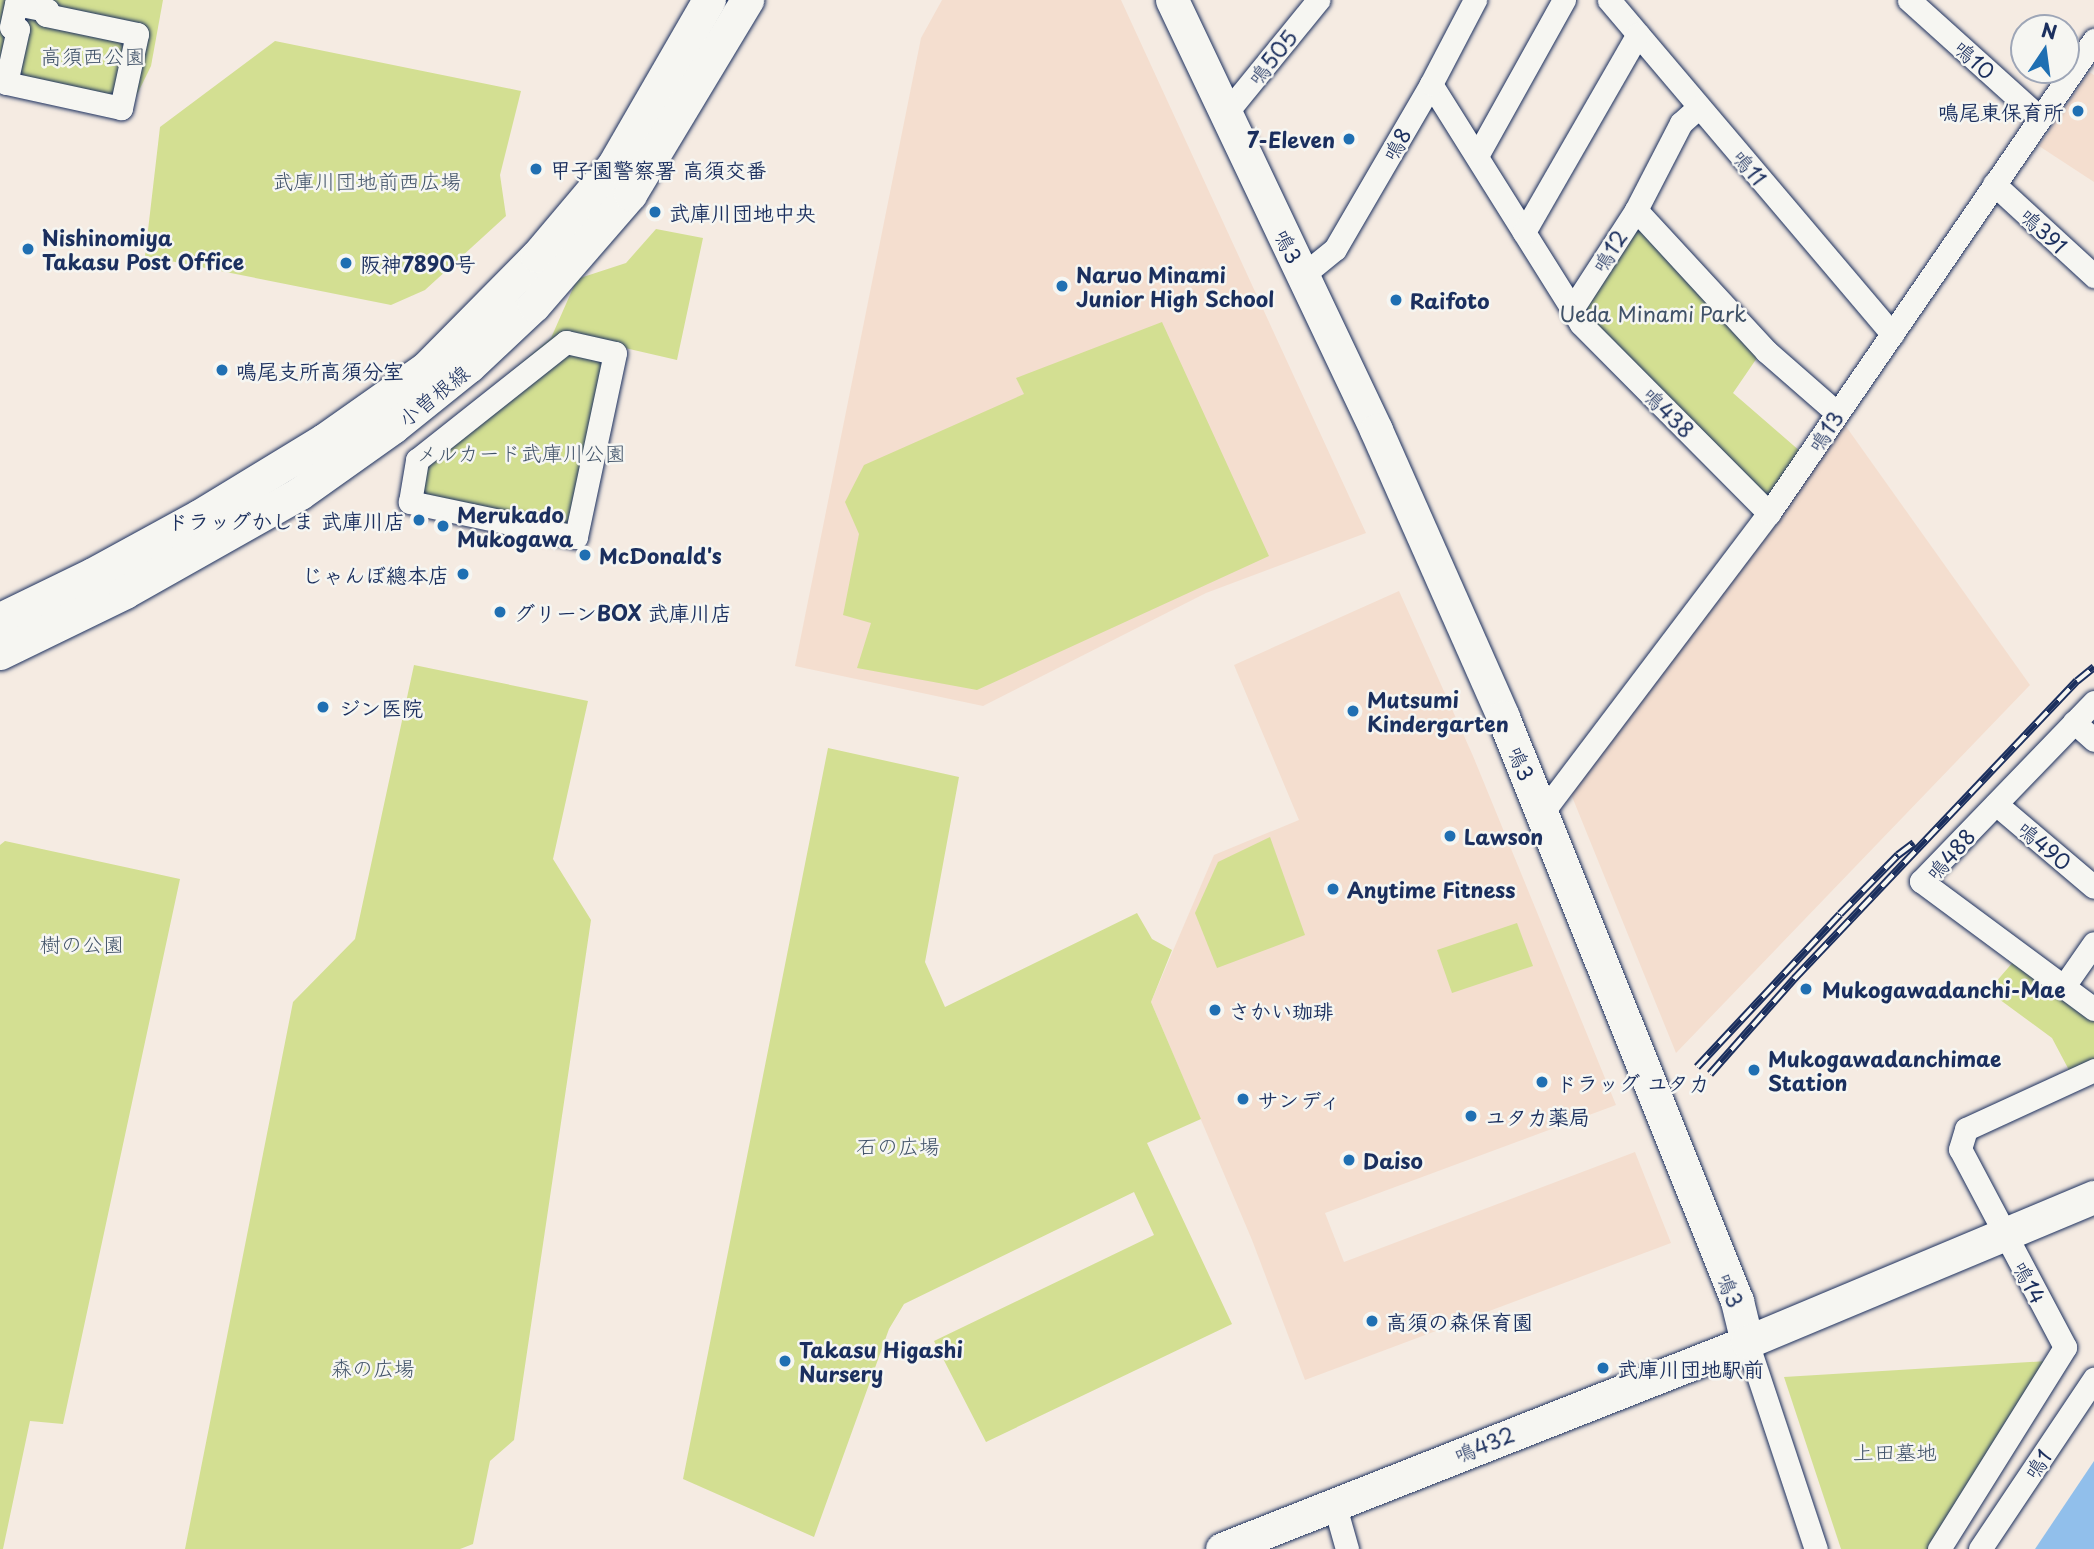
<!DOCTYPE html>
<meta charset="utf-8">
<style>
body{margin:0}
#map{position:relative;width:2094px;height:1549px;overflow:hidden;background:#f5ebe2;font-family:"Playpen Sans","Klee One",sans-serif}
div>[style]{position:absolute}
.built>*{inset:0;background:#f4decf}
.green>*{inset:0;background:#d3df92}
.water>*{inset:0;background:#91bfeb}
.roads{filter:drop-shadow(0 0 2px #1b2f5e) drop-shadow(0 0 2px #1b2f5e)}
.street>*{height:23px;margin:-11.5px;padding:0 11.5px;transform-origin:11.5px;border-radius:11.5px;background:#f6f6f2}
.secondary>*{height:33px;margin:-16.5px;padding:0 16.5px;transform-origin:16.5px;border-radius:16.5px;background:#f6f6f2}
.rail>*{height:8px;margin-top:-4px;transform-origin:0;background:repeating-linear-gradient(90deg,#f6f6f2 0 16px,#1b2f5e 0 32px);box-sizing:border-box;border-block:2px solid #1b2f5e}
.dots>*{width:19px;height:19px;translate:-50% -50%;box-sizing:border-box;border:4px solid #f6f6f2;border-radius:50%}
span{translate:-50% -50%;white-space:nowrap;text-align:center;line-height:1.15;-webkit-text-stroke:5px #f6f6f2;paint-order:stroke}
.park-label{font-size:21px;color:#405268}
.street-label{font-size:21px;color:#1b2f5e}
.poi-label{font-size:21px;color:#1b2f5e;font-weight:700}
.right{translate:-100% -50%;text-align:right}
.left{translate:0 -50%;text-align:left}
.north{position:absolute;left:2010px;top:14px;width:70px;height:70px;box-sizing:border-box;background:#f6f6f2;border:2px solid #9ea6b7;border-radius:50%;rotate:13deg;font-size:19px;font-weight:700;line-height:28px;text-align:center;color:#1b2f5e}
.north::after{content:'';display:block;margin:auto;width:24px;height:32px;background:#1f6fb2;clip-path:polygon(50% 0,100% 100%,50% 72%,0 100%)}
</style>
<div id="map">
<div class="built">
<div style="clip-path:polygon(942px 0,1121px 0,1366px 533px,1206px 593px,983px 706px,795px 666px,921px 38px)"></div>
<div style="clip-path:polygon(2089px 72px,2094px 75px,2094px 182px,2039px 146px)"></div>
<div style="clip-path:polygon(1845px 425px,2030px 685px,1676px 1053px,1571px 794px)"></div>
<div style="clip-path:polygon(1399px 591px,1473px 756px,1616px 1105px,1325px 1213px,1344px 1262px,1635px 1152px,1671px 1243px,1305px 1380px,1252px 1240px,1151px 1002px,1214px 855px,1299px 820px,1234px 665px)"></div>
</div>
<div class="green">
<div style="clip-path:polygon(0 0,163px 0,151px 66px,126px 117px,0 92px)"></div>
<div style="clip-path:polygon(275px 41px,521px 91px,500px 175px,506px 216px,425px 290px,391px 305px,145px 256px,160px 127px)"></div>
<div style="clip-path:polygon(1638px 218px,1759px 355px,1733px 393px,1801px 452px,1768px 502px,1578px 309px)"></div>
<div style="clip-path:polygon(656px 229px,703px 238px,677px 360px,612px 345px,575px 535px,403px 497px,412px 454px,551px 338px,577px 279px,626px 263px)"></div>
<div style="clip-path:polygon(1162px 322px,1269px 556px,977px 690px,857px 668px,871px 623px,843px 615px,859px 534px,845px 502px,864px 465px,1024px 394px,1016px 378px)"></div>
<div style="clip-path:polygon(414px 665px,588px 701px,553px 859px,591px 920px,514px 1440px,490px 1461px,473px 1544px,460px 1549px,185px 1549px,293px 1002px,355px 939px)"></div>
<div style="clip-path:polygon(828px 748px,959px 777px,925px 962px,945px 1007px,1137px 913px,1152px 939px,1172px 950px,1151px 1002px,1201px 1119px,1147px 1143px,1232px 1324px,986px 1442px,934px 1341px,1154px 1235px,1134px 1192px,904px 1304px,889px 1329px,814px 1537px,683px 1479px)"></div>
<div style="clip-path:polygon(1270px 837px,1305px 935px,1217px 968px,1195px 913px,1218px 862px)"></div>
<div style="clip-path:polygon(5px 841px,180px 879px,63px 1424px,30px 1421px,3px 1549px,0 1549px,0 845px)"></div>
<div style="clip-path:polygon(1517px 923px,1533px 966px,1452px 993px,1437px 950px)"></div>
<div style="clip-path:polygon(2014px 961px,2090px 1015px,2094px 1022px,2094px 1061px,2070px 1072px,2052px 1038px,1988px 991px)"></div>
<div style="clip-path:polygon(2047px 1361px,1930px 1549px,1841px 1549px,1784px 1377px)"></div>
</div>
<div class="water">
<div style="clip-path:polygon(2094px 1461px,2094px 1549px,2035px 1549px)"></div>
</div>
<div class="roads">
<div class="street">
<div style="left:1609px;top:0;width:438px;rotate:49.7deg"></div>
<div style="left:1909px;top:0;width:176px;rotate:42deg"></div>
<div style="left:16px;top:4px;width:32px;rotate:11deg"></div>
<div style="left:47px;top:10px;width:5px;rotate:101deg"></div>
<div style="left:46px;top:15px;width:93px;rotate:11.8deg"></div>
<div style="left:137px;top:34px;width:76px;rotate:102.2deg"></div>
<div style="left:121px;top:108px;width:118px;rotate:-167.7deg"></div>
<div style="left:6px;top:83px;width:55px;rotate:-77.5deg"></div>
<div style="left:18px;top:29px;width:7px;rotate:-164deg"></div>
<div style="left:11px;top:27px;width:24px;rotate:-78deg"></div>
<div style="left:1431px;top:84px;width:266px;rotate:57.9deg"></div>
<div style="left:1572px;top:309px;width:118px;rotate:-57.1deg"></div>
<div style="left:1636px;top:210px;width:192px;rotate:47.3deg"></div>
<div style="left:1766px;top:351px;width:94px;rotate:41.1deg"></div>
<div style="left:1226px;top:113px;width:146px;rotate:-50.8deg"></div>
<div style="left:1477px;top:156px;width:179px;rotate:-60.9deg"></div>
<div style="left:1994px;top:184px;width:136px;rotate:42.6deg"></div>
<div style="left:1636px;top:210px;width:98px;rotate:-62.7deg"></div>
<div style="left:1681px;top:123px;width:24px;rotate:-42deg"></div>
<div style="left:1524px;top:232px;width:228px;rotate:-60.1deg"></div>
<div style="left:1303px;top:275px;width:41px;rotate:-39.1deg"></div>
<div style="left:1335px;top:249px;width:191px;rotate:-59.8deg"></div>
<div style="left:1431px;top:84px;width:95px;rotate:-62.4deg"></div>
<div style="left:1572px;top:309px;width:17px;rotate:59deg"></div>
<div style="left:1581px;top:324px;width:267px;rotate:45.2deg"></div>
<div style="left:566px;top:342px;width:50px;rotate:12.7deg"></div>
<div style="left:615px;top:353px;width:188px;rotate:102deg"></div>
<div style="left:576px;top:537px;width:170px;rotate:-168.1deg"></div>
<div style="left:410px;top:502px;width:43px;rotate:-80.5deg"></div>
<div style="left:417px;top:460px;width:190px;rotate:-38.4deg"></div>
<div style="left:2094px;top:702px;width:249px;rotate:134deg"></div>
<div style="left:1921px;top:881px;width:215px;rotate:36.5deg"></div>
<div style="left:2074px;top:722px;width:27px;rotate:42deg"></div>
<div style="left:1996px;top:804px;width:128px;rotate:40.3deg"></div>
<div style="left:1542px;top:813px;width:376px;rotate:-52.9deg"></div>
<div style="left:1769px;top:513px;width:574px;rotate:-55.51deg"></div>
<div style="left:2064px;top:986px;width:52px;rotate:-55.1deg"></div>
<div style="left:1747px;top:1342px;width:218px;rotate:71.6deg"></div>
<div style="left:1334px;top:1503px;width:48px;rotate:74.2deg"></div>
<div style="left:1939px;top:1549px;width:238px;rotate:-58deg"></div>
<div style="left:2065px;top:1347px;width:224px;rotate:-117.9deg"></div>
<div style="left:1960px;top:1149px;width:21px;rotate:-73deg"></div>
<div style="left:1966px;top:1129px;width:141px;rotate:-24.7deg"></div>
<div style="left:1980px;top:1549px;width:205px;rotate:-56.2deg"></div>
</div>
<div class="secondary">
<div style="left:1172px;top:0;width:476px;rotate:64.6deg"></div>
<div style="left:1376px;top:430px;width:314px;rotate:66.1deg"></div>
<div style="left:1503px;top:717px;width:629px;rotate:68.16deg"></div>
<div style="left:1737px;top:1301px;width:42px;rotate:76.3deg"></div>
<div style="left:0;top:619px;width:103px;rotate:-25.8deg"></div>
<div style="left:93px;top:574px;width:121px;rotate:-28.7deg"></div>
<div style="left:199px;top:516px;width:146px;rotate:-31.3deg"></div>
<div style="left:324px;top:440px;width:125px;rotate:-35.2deg"></div>
<div style="left:426px;top:368px;width:158px;rotate:-45.3deg"></div>
<div style="left:537px;top:256px;width:118px;rotate:-49.8deg"></div>
<div style="left:613px;top:166px;width:192px;rotate:-60deg"></div>
<div style="left:0;top:653px;width:139px;rotate:-26deg"></div>
<div style="left:125px;top:592px;width:201px;rotate:-29.5deg"></div>
<div style="left:300px;top:493px;width:114px;rotate:-35.4deg"></div>
<div style="left:393px;top:427px;width:97px;rotate:-38.8deg"></div>
<div style="left:469px;top:366px;width:89px;rotate:-43.2deg"></div>
<div style="left:534px;top:305px;width:147px;rotate:-49.1deg"></div>
<div style="left:630px;top:194px;width:227px;rotate:-58.9deg"></div>
<div style="left:1222px;top:1549px;width:564px;rotate:-21.52deg"></div>
<div style="left:1747px;top:1342px;width:376px;rotate:-22.7deg"></div>
</div>
</div>
<div class="rail">
<div style="left:1697px;top:1067px;width:209px;rotate:-46.9deg"></div>
<div style="left:1840px;top:914px;width:83px;rotate:-45.5deg"></div>
<div style="left:1898px;top:855px;width:20px;rotate:-37deg"></div>
<div style="left:1710px;top:1074px;width:127px;rotate:-48.5deg"></div>
<div style="left:1794px;top:979px;width:411px;rotate:-46.5deg"></div>
<div style="left:2077px;top:681px;width:22px;rotate:-39deg"></div>
</div>
<div class="dots">
<div style="left:2078px;top:111px;background:#1f6fb2"></div>
<div style="left:1349px;top:139px;background:#1f6fb2"></div>
<div style="left:536px;top:169px;background:#1f6fb2"></div>
<div style="left:655px;top:212px;background:#1f6fb2"></div>
<div style="left:28px;top:249px;background:#1f6fb2"></div>
<div style="left:346px;top:263px;background:#1f6fb2"></div>
<div style="left:1062px;top:286px;background:#1f6fb2"></div>
<div style="left:1396px;top:300px;background:#1f6fb2"></div>
<div style="left:222px;top:370px;background:#1f6fb2"></div>
<div style="left:419px;top:520px;background:#1f6fb2"></div>
<div style="left:443px;top:526px;background:#1f6fb2"></div>
<div style="left:585px;top:555px;background:#1f6fb2"></div>
<div style="left:463px;top:574px;background:#1f6fb2"></div>
<div style="left:500px;top:612px;background:#1f6fb2"></div>
<div style="left:323px;top:707px;background:#1f6fb2"></div>
<div style="left:1353px;top:711px;background:#1f6fb2"></div>
<div style="left:1450px;top:836px;background:#1f6fb2"></div>
<div style="left:1333px;top:889px;background:#1f6fb2"></div>
<div style="left:1806px;top:989px;background:#1f6fb2"></div>
<div style="left:1215px;top:1010px;background:#1f6fb2"></div>
<div style="left:1754px;top:1070px;background:#1f6fb2"></div>
<div style="left:1542px;top:1082px;background:#1f6fb2"></div>
<div style="left:1243px;top:1099px;background:#1f6fb2"></div>
<div style="left:1471px;top:1116px;background:#1f6fb2"></div>
<div style="left:1349px;top:1160px;background:#1f6fb2"></div>
<div style="left:1372px;top:1321px;background:#1f6fb2"></div>
<div style="left:785px;top:1361px;background:#1f6fb2"></div>
<div style="left:1603px;top:1368px;background:#1f6fb2"></div>
</div>
<div class="park-label">
<span style="left:93px;top:55px">高須西公園</span>
<span style="left:367px;top:180px">武庫川団地前西広場</span>
<span style="left:1653px;top:313px">Ueda Minami Park</span>
<span style="left:521px;top:452px">メルカード武庫川公園</span>
<span style="left:82px;top:943px">樹の公園</span>
<span style="left:898px;top:1145px">石の広場</span>
<span style="left:373px;top:1367px">森の広場</span>
<span style="left:1895px;top:1451px">上田墓地</span>
</div>
<div class="street-label">
<span style="left:1272px;top:57px;rotate:-51deg">鳴505</span>
<span style="left:1975px;top:59px;rotate:42deg">鳴10</span>
<span style="left:1396px;top:144px;rotate:-60deg">鳴8</span>
<span style="left:1750px;top:167px;rotate:50deg">鳴11</span>
<span style="left:2044px;top:230px;rotate:43deg">鳴391</span>
<span style="left:1289px;top:246px;rotate:65deg">鳴3</span>
<span style="left:1609px;top:251px;rotate:-57deg">鳴12</span>
<span style="left:433px;top:395px;rotate:-39deg">小曽根線</span>
<span style="left:1669px;top:412px;rotate:45deg">鳴438</span>
<span style="left:1825px;top:431px;rotate:-56deg">鳴13</span>
<span style="left:1522px;top:763px;rotate:68deg">鳴3</span>
<span style="left:2045px;top:845px;rotate:40deg">鳴490</span>
<span style="left:1950px;top:854px;rotate:-48deg">鳴488</span>
<span style="left:2030px;top:1282px;rotate:62deg">鳴14</span>
<span style="left:1731px;top:1290px;rotate:70deg">鳴3</span>
<span style="left:1484px;top:1444px;rotate:-21deg">鳴432</span>
<span style="left:2037px;top:1464px;rotate:-56deg">鳴1</span>
</div>
<div class="poi-label">
<span class="right" style="left:2064px;top:111px">鳴尾東保育所</span>
<span class="right" style="left:1335px;top:139px">7-Eleven</span>
<span class="left" style="left:550px;top:169px">甲子園警察署 高須交番</span>
<span class="left" style="left:669px;top:212px">武庫川団地中央</span>
<span class="left" style="left:42px;top:249px">Nishinomiya<br>Takasu Post Office</span>
<span class="left" style="left:360px;top:263px">阪神7890号</span>
<span class="left" style="left:1076px;top:286px">Naruo Minami<br>Junior High School</span>
<span class="left" style="left:1410px;top:300px">Raifoto</span>
<span class="left" style="left:236px;top:370px">鳴尾支所高須分室</span>
<span class="left" style="left:457px;top:526px">Merukado<br>Mukogawa</span>
<span class="right" style="left:405px;top:520px">ドラッグかしま 武庫川店</span>
<span class="left" style="left:599px;top:555px">McDonald's</span>
<span class="right" style="left:449px;top:574px">じゃんぼ總本店</span>
<span class="left" style="left:514px;top:612px">グリーンBOX 武庫川店</span>
<span class="left" style="left:1367px;top:711px">Mutsumi<br>Kindergarten</span>
<span class="left" style="left:339px;top:707px">ジン医院</span>
<span class="left" style="left:1464px;top:836px">Lawson</span>
<span class="left" style="left:1347px;top:889px">Anytime Fitness</span>
<span class="left" style="left:1822px;top:989px">Mukogawadanchi-Mae</span>
<span class="left" style="left:1229px;top:1010px">さかい珈琲</span>
<span class="left" style="left:1768px;top:1070px">Mukogawadanchimae<br>Station</span>
<span class="left" style="left:1556px;top:1082px">ドラッグ ユタカ</span>
<span class="left" style="left:1257px;top:1099px">サンディ</span>
<span class="left" style="left:1485px;top:1116px">ユタカ薬局</span>
<span class="left" style="left:1363px;top:1160px">Daiso</span>
<span class="left" style="left:1386px;top:1321px">高須の森保育園</span>
<span class="left" style="left:799px;top:1361px">Takasu Higashi<br>Nursery</span>
<span class="left" style="left:1617px;top:1368px">武庫川団地駅前</span>
</div>
<div class="north">N</div>
</div>
